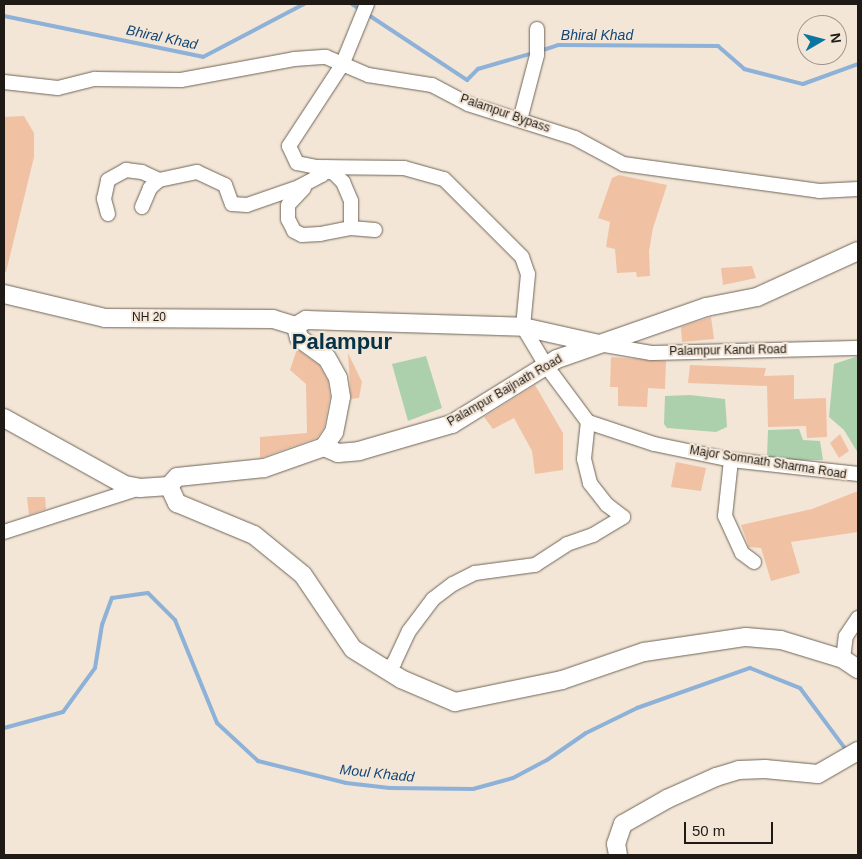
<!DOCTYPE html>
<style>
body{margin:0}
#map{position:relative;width:862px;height:859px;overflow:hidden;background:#f3e6d7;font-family:Helvetica,sans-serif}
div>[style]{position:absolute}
.green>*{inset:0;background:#acd0ac}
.stream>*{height:4px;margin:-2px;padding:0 2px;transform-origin:2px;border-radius:2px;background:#8db1d7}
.building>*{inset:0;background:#f1c1a4}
.roads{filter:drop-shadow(0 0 1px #6f6557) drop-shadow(0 0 1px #6f6557)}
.minor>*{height:14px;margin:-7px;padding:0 7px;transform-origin:7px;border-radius:7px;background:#fff}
.major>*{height:18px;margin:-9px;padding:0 9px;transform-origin:9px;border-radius:9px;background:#fff}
span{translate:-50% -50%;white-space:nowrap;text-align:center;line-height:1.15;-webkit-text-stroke:4px #f3e6d7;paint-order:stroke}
.street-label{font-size:12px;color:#1f1a15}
.water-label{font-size:14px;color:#114676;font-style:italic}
.town-label{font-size:22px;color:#043348;font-weight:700}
.frame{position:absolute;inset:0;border:5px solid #1f1a15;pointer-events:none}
.north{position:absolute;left:797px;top:15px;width:50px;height:50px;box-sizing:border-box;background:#f3e6d7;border:1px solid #9e9489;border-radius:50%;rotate:82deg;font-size:14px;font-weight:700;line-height:20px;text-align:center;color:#1f1a15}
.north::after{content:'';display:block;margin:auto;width:18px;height:22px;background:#0976a0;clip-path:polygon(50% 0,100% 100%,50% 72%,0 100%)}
.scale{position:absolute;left:684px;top:822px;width:89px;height:22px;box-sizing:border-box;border:2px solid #1f1a15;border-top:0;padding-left:6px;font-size:15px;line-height:18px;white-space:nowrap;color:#1f1a15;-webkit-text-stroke:4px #f3e6d7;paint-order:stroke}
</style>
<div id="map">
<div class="green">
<div style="clip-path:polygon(426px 356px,442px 408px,408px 421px,392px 364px)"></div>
<div style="clip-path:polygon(858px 356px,858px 453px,844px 430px,829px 417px,834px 364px)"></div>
<div style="clip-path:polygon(690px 395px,725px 399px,727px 427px,716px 432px,667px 428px,664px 424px,665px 396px)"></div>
<div style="clip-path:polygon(799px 429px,803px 440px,820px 441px,823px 460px,775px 460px,767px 457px,768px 430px)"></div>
</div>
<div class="stream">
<div style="left:352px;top:4px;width:11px;rotate:34deg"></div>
<div style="left:367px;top:14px;width:120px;rotate:33.4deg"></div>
<div style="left:467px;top:80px;width:16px;rotate:-45deg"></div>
<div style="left:478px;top:69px;width:57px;rotate:-16.2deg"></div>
<div style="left:4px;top:16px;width:203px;rotate:11.6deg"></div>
<div style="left:203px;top:57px;width:114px;rotate:-27.7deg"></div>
<div style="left:540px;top:51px;width:19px;rotate:-18deg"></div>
<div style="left:558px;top:45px;width:160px;rotate:0.4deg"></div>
<div style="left:718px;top:46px;width:35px;rotate:41deg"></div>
<div style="left:744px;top:69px;width:61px;rotate:14.3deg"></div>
<div style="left:803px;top:84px;width:59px;rotate:-20deg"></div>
<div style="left:4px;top:728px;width:61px;rotate:-15.2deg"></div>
<div style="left:63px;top:712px;width:54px;rotate:-54deg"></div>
<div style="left:95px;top:668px;width:44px;rotate:-80.8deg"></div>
<div style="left:102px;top:625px;width:29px;rotate:-70deg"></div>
<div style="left:112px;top:598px;width:36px;rotate:-8deg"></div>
<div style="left:148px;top:593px;width:38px;rotate:45deg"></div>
<div style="left:175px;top:620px;width:111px;rotate:67.8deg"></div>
<div style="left:217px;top:723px;width:56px;rotate:42.8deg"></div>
<div style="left:258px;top:761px;width:91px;rotate:14deg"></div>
<div style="left:346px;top:783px;width:44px;rotate:6.5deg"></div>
<div style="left:390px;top:788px;width:83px;rotate:0.7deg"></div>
<div style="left:473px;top:789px;width:41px;rotate:-15.4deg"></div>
<div style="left:513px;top:778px;width:38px;rotate:-28deg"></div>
<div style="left:547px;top:760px;width:47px;rotate:-34.7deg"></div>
<div style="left:586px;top:733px;width:57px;rotate:-26.1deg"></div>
<div style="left:637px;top:708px;width:120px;rotate:-19.5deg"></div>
<div style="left:750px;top:668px;width:54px;rotate:21.8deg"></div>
<div style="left:800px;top:688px;width:79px;rotate:53.3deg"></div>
</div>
<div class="building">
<div style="clip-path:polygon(24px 116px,34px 133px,34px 157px,6px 272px,4px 272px,4px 117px)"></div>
<div style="clip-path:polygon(619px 175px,667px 185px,653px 228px,649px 251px,650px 276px,637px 277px,636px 272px,617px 273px,615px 249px,606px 247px,610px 222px,598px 218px,612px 178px)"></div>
<div style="clip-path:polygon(752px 266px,756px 278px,723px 285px,721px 268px)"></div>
<div style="clip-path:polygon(711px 317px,714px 339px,682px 342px,681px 327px)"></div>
<div style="clip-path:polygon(297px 349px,319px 365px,328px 381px,330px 397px,324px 428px,317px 438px,260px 458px,260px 437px,307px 433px,306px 384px,290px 370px)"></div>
<div style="clip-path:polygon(348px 353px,362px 382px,359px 398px,351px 399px)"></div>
<div style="clip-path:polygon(611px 357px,666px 361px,665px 389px,648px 388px,647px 407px,618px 406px,618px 387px,610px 387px)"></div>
<div style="clip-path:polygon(690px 365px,766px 368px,764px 376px,794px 375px,794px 399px,826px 398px,827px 437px,807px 438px,806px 426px,768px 427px,767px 386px,688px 383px)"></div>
<div style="clip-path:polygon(535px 385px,563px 433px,563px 470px,535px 474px,532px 451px,514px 418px,493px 429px,484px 417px)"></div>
<div style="clip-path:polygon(840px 434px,849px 451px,839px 458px,830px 443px)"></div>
<div style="clip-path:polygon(676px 462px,706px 468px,701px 491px,671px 487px)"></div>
<div style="clip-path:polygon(858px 491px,858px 532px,791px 542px,800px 573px,771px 581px,761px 548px,749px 547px,741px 525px,812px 509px)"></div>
<div style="clip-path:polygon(27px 497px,45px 497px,46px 509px,29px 515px)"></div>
</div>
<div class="roads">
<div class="minor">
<div style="left:367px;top:4px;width:66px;rotate:112.3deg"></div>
<div style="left:342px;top:65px;width:97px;rotate:123.2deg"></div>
<div style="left:289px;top:146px;width:19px;rotate:65deg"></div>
<div style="left:297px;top:163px;width:19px;rotate:12deg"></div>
<div style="left:316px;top:167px;width:88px;rotate:0.7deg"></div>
<div style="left:404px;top:168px;width:41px;rotate:15.4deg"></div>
<div style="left:444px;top:179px;width:110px;rotate:45deg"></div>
<div style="left:522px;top:257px;width:18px;rotate:71deg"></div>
<div style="left:528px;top:274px;width:53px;rotate:95.4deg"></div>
<div style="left:523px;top:327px;width:47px;rotate:59deg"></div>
<div style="left:547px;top:367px;width:69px;rotate:53.3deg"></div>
<div style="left:588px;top:422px;width:70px;rotate:18.4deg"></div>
<div style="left:654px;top:444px;width:79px;rotate:11.7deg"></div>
<div style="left:731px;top:460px;width:128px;rotate:6.3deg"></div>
<div style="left:4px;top:82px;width:54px;rotate:6.3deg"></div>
<div style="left:58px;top:88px;width:38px;rotate:-14deg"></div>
<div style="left:95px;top:79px;width:86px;rotate:0.7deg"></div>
<div style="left:181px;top:80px;width:115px;rotate:-10.5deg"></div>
<div style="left:294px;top:59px;width:32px;rotate:-4deg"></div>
<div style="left:326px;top:57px;width:46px;rotate:23.2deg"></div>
<div style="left:368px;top:75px;width:65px;rotate:8.9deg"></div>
<div style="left:432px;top:85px;width:41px;rotate:27.8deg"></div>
<div style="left:468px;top:104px;width:112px;rotate:17.6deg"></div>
<div style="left:575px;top:138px;width:55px;rotate:28.4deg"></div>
<div style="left:623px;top:164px;width:198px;rotate:7.8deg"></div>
<div style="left:819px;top:191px;width:39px;rotate:-3deg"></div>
<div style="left:520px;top:120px;width:67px;rotate:-75.3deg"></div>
<div style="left:537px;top:55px;width:26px;rotate:-90deg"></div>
<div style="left:324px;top:171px;width:10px;rotate:11deg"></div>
<div style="left:334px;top:173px;width:13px;rotate:45deg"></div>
<div style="left:343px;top:182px;width:21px;rotate:67deg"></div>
<div style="left:351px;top:201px;width:27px;rotate:90deg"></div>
<div style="left:351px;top:228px;width:24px;rotate:5deg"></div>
<div style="left:304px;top:188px;width:23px;rotate:133deg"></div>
<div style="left:288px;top:205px;width:14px;rotate:90deg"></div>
<div style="left:288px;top:219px;width:13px;rotate:63deg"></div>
<div style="left:294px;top:231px;width:9px;rotate:27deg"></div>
<div style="left:302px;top:235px;width:18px;rotate:-3deg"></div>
<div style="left:320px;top:234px;width:32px;rotate:-11deg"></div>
<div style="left:142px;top:207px;width:21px;rotate:-67deg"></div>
<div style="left:150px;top:188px;width:12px;rotate:-42deg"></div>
<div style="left:108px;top:214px;width:16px;rotate:-105deg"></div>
<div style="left:104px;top:199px;width:19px;rotate:-78deg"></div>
<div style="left:108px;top:180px;width:21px;rotate:-29deg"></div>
<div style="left:126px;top:170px;width:16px;rotate:7deg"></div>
<div style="left:142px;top:172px;width:19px;rotate:25deg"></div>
<div style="left:159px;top:180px;width:39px;rotate:-12deg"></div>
<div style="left:197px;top:172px;width:31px;rotate:25deg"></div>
<div style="left:225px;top:185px;width:20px;rotate:70deg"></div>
<div style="left:232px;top:204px;width:15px;rotate:4deg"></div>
<div style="left:247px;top:205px;width:55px;rotate:-19.1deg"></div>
<div style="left:299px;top:187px;width:26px;rotate:-28deg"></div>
<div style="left:322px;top:175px;width:9px;rotate:-58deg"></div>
<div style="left:599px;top:344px;width:53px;rotate:9.8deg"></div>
<div style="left:651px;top:353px;width:207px;rotate:-1.4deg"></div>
<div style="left:731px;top:460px;width:56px;rotate:96.1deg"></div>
<div style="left:725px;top:516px;width:41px;rotate:65.3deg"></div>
<div style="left:742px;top:553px;width:15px;rotate:37deg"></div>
<div style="left:4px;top:532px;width:143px;rotate:-17.9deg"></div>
<div style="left:843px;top:659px;width:23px;rotate:-83deg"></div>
<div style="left:846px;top:636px;width:22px;rotate:-56deg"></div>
<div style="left:386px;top:670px;width:11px;rotate:-41deg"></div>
<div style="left:394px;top:663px;width:35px;rotate:-65deg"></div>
<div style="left:409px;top:631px;width:40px;rotate:-53deg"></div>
<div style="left:433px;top:599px;width:25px;rotate:-37deg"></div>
<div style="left:453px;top:584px;width:25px;rotate:-27deg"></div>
<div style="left:475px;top:573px;width:61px;rotate:-7.6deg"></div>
<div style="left:535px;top:565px;width:38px;rotate:-33deg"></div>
<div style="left:567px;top:544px;width:28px;rotate:-19deg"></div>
<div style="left:593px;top:535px;width:35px;rotate:-31deg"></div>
<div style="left:623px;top:517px;width:20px;rotate:-143deg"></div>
<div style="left:607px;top:505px;width:28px;rotate:-128deg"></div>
<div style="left:590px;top:483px;width:25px;rotate:-104deg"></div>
<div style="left:584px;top:459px;width:37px;rotate:-84deg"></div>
</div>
<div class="major">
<div style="left:4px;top:294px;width:104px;rotate:13.4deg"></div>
<div style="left:105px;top:318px;width:168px;rotate:0.3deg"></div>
<div style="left:273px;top:319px;width:24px;rotate:17deg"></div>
<div style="left:296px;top:326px;width:12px;rotate:76deg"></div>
<div style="left:299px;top:338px;width:34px;rotate:36deg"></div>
<div style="left:327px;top:358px;width:23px;rotate:61deg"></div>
<div style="left:338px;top:378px;width:19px;rotate:81deg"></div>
<div style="left:341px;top:397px;width:36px;rotate:101deg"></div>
<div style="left:334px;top:432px;width:18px;rotate:124deg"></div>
<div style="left:324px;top:447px;width:64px;rotate:160.7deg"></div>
<div style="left:264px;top:468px;width:87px;rotate:174.1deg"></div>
<div style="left:177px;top:477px;width:12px;rotate:132deg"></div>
<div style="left:169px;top:486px;width:19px;rotate:65deg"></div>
<div style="left:177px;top:503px;width:83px;rotate:22.6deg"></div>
<div style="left:254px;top:535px;width:63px;rotate:39.2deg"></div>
<div style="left:303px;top:575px;width:89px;rotate:56deg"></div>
<div style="left:353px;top:649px;width:57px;rotate:32deg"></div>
<div style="left:401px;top:679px;width:59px;rotate:23.1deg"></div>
<div style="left:455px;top:702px;width:109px;rotate:-11.6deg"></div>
<div style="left:562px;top:680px;width:87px;rotate:-18.9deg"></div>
<div style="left:644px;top:652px;width:103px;rotate:-8.4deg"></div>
<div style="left:746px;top:637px;width:35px;rotate:5deg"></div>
<div style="left:781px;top:640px;width:65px;rotate:17deg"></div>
<div style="left:843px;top:659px;width:18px;rotate:34deg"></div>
<div style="left:296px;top:326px;width:12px;rotate:-31deg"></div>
<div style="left:306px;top:320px;width:217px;rotate:1.8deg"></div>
<div style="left:523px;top:327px;width:78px;rotate:12.6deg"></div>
<div style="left:4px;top:418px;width:138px;rotate:29deg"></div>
<div style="left:125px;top:485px;width:15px;rotate:11deg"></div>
<div style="left:140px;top:488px;width:29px;rotate:-4deg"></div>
<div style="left:324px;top:447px;width:15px;rotate:23deg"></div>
<div style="left:338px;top:453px;width:21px;rotate:-5deg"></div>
<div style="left:359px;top:451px;width:97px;rotate:-16.2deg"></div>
<div style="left:452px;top:424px;width:123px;rotate:-31.8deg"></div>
<div style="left:557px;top:359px;width:158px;rotate:-19.2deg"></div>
<div style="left:706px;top:307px;width:52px;rotate:-11.1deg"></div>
<div style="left:757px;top:297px;width:111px;rotate:-24.5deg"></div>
<div style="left:618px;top:855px;width:11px;rotate:-100deg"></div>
<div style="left:616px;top:844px;width:21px;rotate:-71deg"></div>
<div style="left:623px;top:824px;width:51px;rotate:-29.6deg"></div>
<div style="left:667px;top:799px;width:54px;rotate:-24.2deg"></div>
<div style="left:716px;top:777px;width:24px;rotate:-17deg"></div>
<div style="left:739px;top:770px;width:26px;rotate:-2deg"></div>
<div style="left:765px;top:769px;width:53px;rotate:5.4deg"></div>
<div style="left:818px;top:774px;width:46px;rotate:-29.9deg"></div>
</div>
</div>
<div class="street-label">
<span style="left:505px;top:114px;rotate:19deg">Palampur Bypass</span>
<span style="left:149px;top:318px">NH 20</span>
<span style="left:728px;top:351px;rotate:-1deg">Palampur Kandi Road</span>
<span style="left:505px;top:391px;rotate:-30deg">Palampur Baijnath Road</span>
<span style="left:768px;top:463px;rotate:9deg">Major Somnath Sharma Road</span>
</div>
<div class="water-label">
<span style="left:597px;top:35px">Bhiral Khad</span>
<span style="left:162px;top:37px;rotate:12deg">Bhiral Khad</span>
<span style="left:377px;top:773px;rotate:6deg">Moul Khadd</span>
</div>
<div class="town-label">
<span style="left:342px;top:342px">Palampur</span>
</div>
<div class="frame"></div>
<div class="north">N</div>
<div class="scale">50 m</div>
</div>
